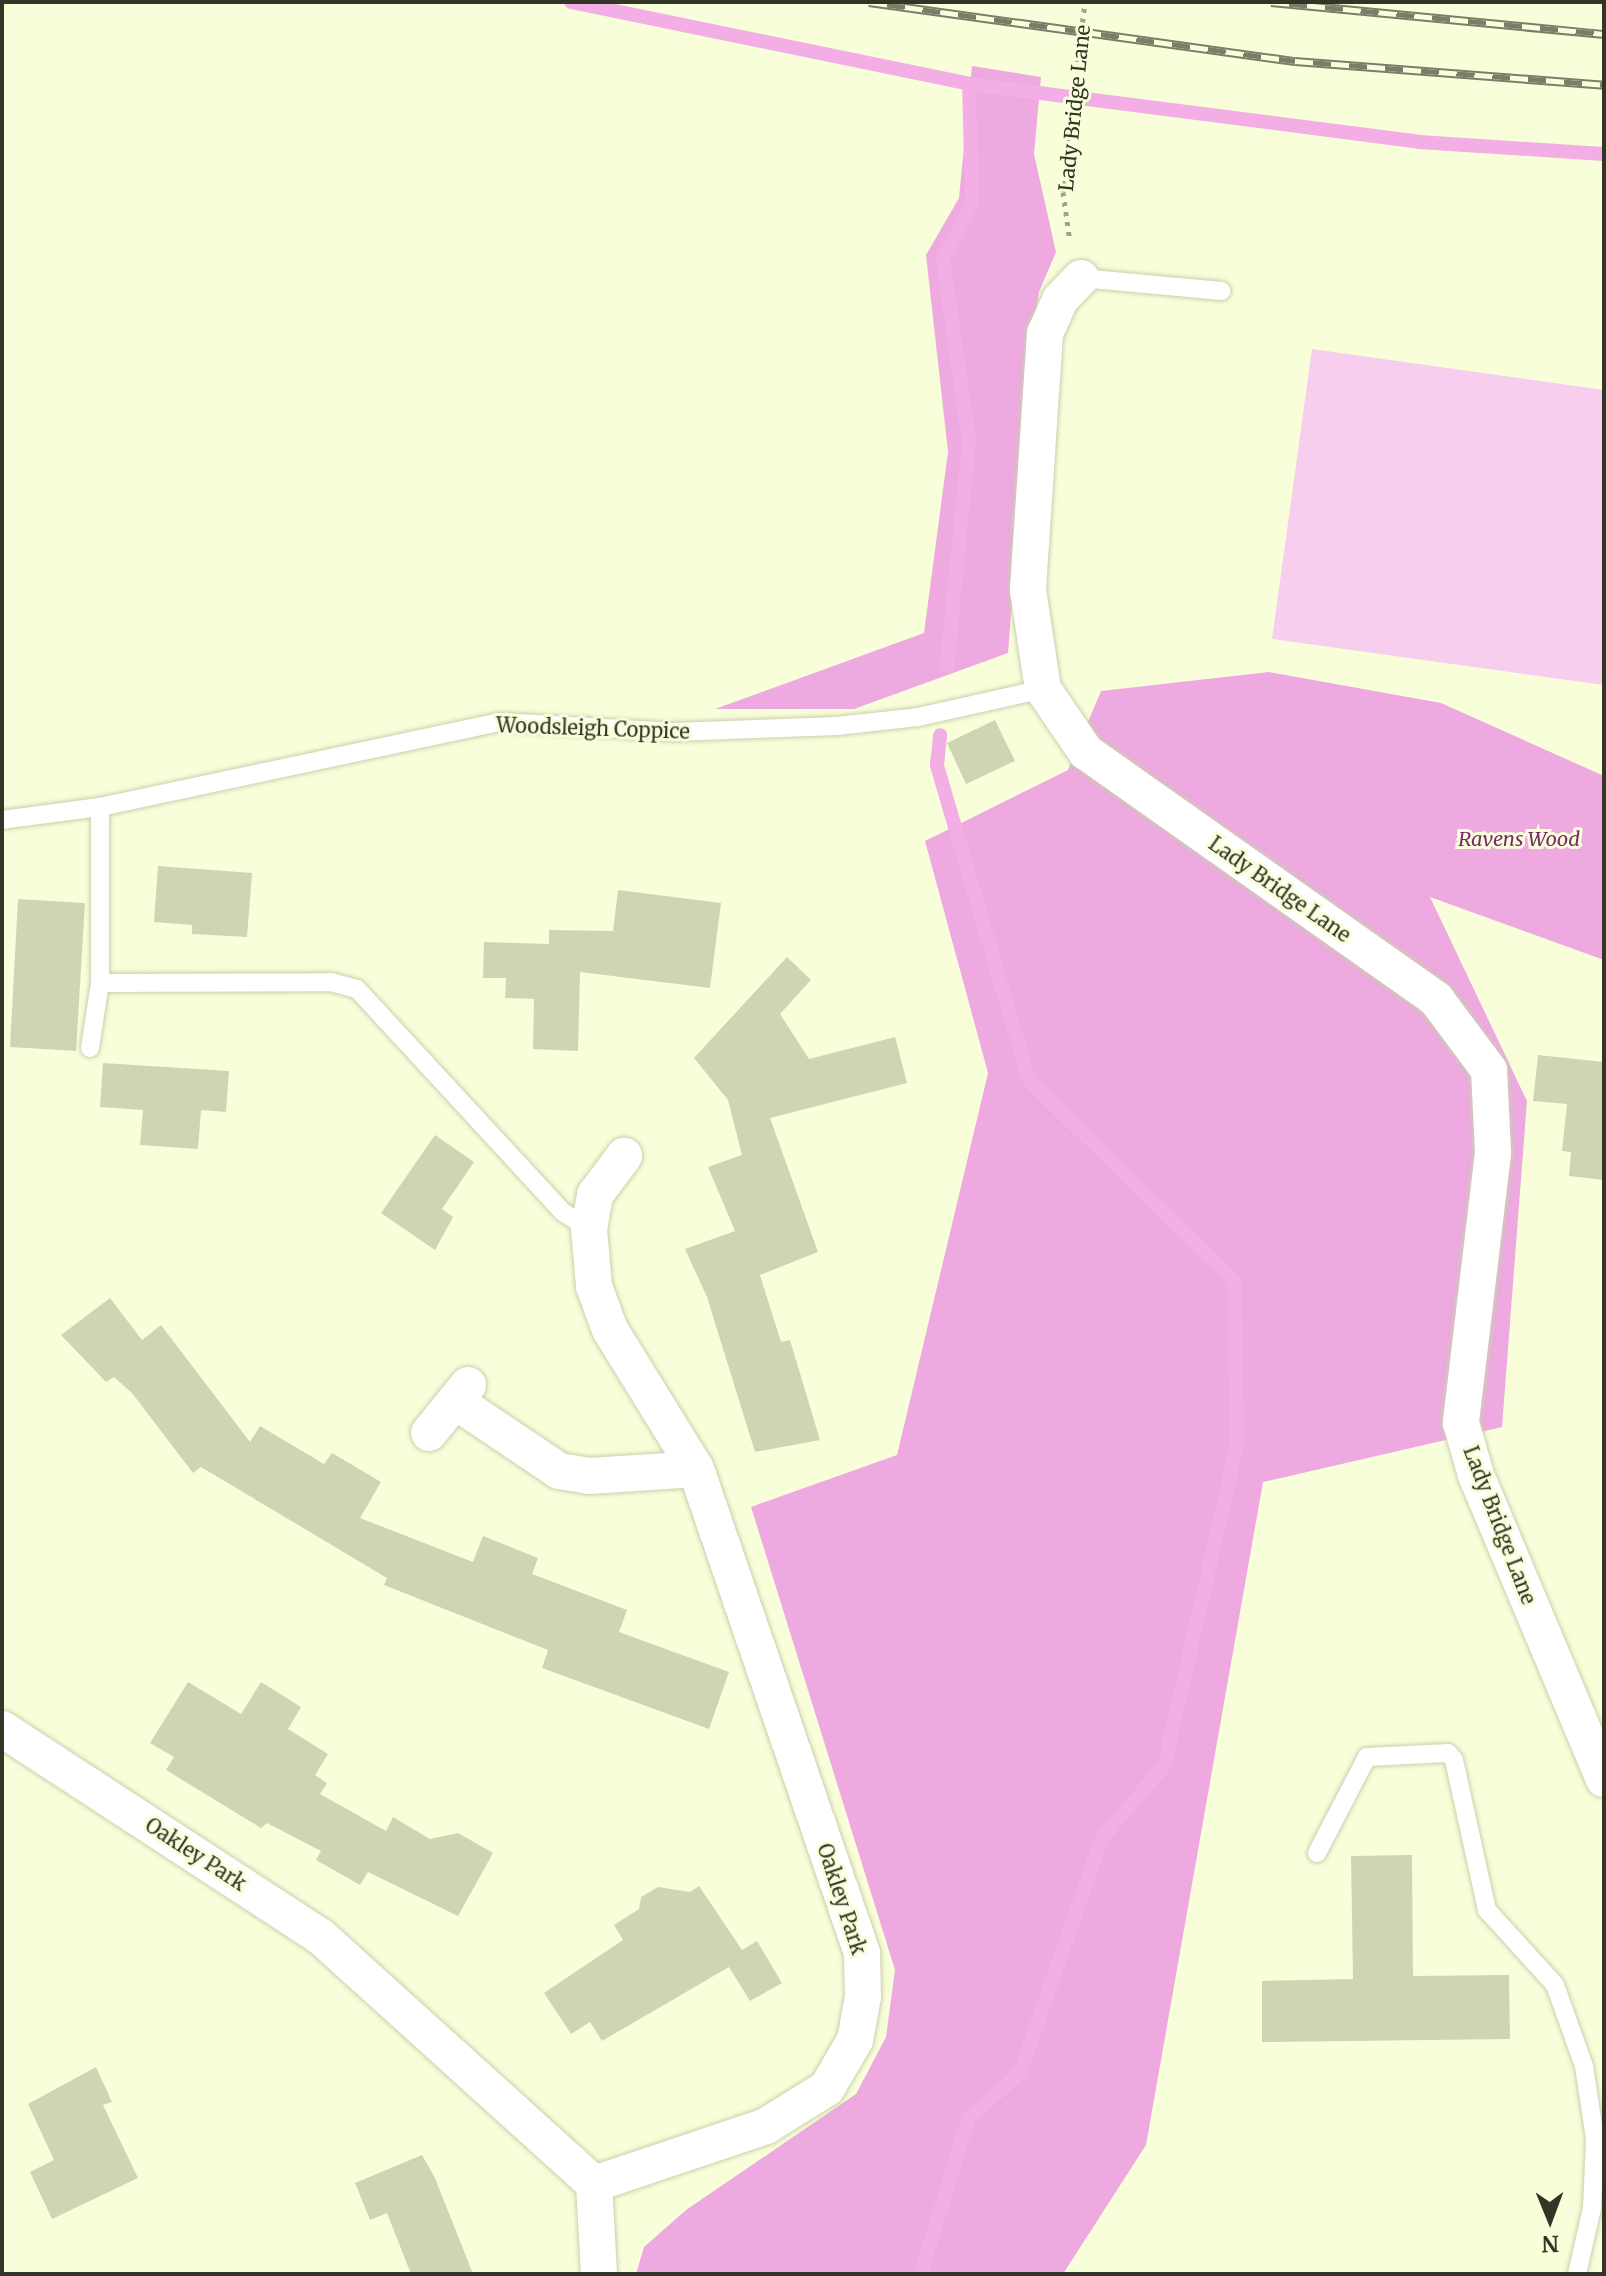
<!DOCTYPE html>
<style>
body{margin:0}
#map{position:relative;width:1606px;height:2276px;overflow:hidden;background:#f9feda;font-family:Merriweather,serif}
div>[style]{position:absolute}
.green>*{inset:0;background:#f8ceef}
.forest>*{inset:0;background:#eda9e0}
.stream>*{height:14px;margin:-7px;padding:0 7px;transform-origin:7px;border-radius:7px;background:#f2aee5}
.building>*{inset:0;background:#cfd5b2}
.path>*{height:5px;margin-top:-2.5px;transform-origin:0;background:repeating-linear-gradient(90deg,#a0a389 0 4px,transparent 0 10px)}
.roads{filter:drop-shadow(0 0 2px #cbd0ad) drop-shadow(0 0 2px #cbd0ad)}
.lane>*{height:18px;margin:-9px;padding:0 9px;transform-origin:9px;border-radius:9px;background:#fff}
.street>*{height:36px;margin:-18px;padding:0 18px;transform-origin:18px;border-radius:18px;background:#fff}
.rail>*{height:9px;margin-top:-4.5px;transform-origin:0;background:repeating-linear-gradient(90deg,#f9feda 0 18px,#7a7e68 0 36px);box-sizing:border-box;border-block:2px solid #7a7e68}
.path-bridge>*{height:5px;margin-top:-2.5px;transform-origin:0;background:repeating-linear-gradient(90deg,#a0a389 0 4px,transparent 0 10px)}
span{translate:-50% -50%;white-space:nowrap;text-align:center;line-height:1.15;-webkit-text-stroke:6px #f9feda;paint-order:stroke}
.street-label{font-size:20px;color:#333527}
.park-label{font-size:20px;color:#782a6d;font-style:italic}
.frame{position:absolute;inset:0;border:4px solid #333527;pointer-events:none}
.north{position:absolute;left:1510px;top:2180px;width:80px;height:80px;-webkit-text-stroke:6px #f9feda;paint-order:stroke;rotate:179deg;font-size:22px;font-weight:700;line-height:32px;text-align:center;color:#333527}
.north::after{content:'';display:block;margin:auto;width:28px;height:36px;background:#333527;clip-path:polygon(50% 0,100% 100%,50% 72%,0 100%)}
</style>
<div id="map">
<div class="green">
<div style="clip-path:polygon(1312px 349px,1604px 390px,1604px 685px,1272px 639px)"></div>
</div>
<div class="forest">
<div style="clip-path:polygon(972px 66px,1041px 77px,1034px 154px,1056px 252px,1039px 292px,1033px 332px,1008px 653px,854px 709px,715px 709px,924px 633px,948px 452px,926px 255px,959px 198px)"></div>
<div style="clip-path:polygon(1269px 672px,1441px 703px,1604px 776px,1604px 960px,1430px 897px,1527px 1101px,1502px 1427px,1263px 1482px,1146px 2145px,1063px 2274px,636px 2274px,644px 2247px,686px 2210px,856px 2094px,886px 2037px,895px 1970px,751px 1507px,897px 1455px,988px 1073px,925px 841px,1068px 770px,1101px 691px)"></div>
</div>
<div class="stream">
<div style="left:571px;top:2px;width:406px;rotate:11.6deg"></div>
<div style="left:969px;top:84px;width:454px;rotate:7.3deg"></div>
<div style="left:1419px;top:142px;width:185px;rotate:3.7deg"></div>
<div style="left:947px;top:666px;width:226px;rotate:-84.4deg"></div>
<div style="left:969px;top:441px;width:184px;rotate:-98.1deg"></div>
<div style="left:943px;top:259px;width:63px;rotate:-62.6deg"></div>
<div style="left:972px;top:203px;width:119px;rotate:-91.4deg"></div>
<div style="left:921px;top:2274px;width:162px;rotate:-73.1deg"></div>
<div style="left:968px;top:2119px;width:69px;rotate:-41.5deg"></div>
<div style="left:1020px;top:2073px;width:249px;rotate:-70.8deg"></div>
<div style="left:1102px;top:1838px;width:95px;rotate:-49.3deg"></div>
<div style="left:1164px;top:1766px;width:329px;rotate:-77.2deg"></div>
<div style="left:1237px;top:1445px;width:164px;rotate:-91deg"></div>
<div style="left:1234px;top:1281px;width:287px;rotate:-135.6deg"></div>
<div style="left:1029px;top:1080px;width:328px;rotate:-106.3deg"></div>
<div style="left:937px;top:765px;width:30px;rotate:-84deg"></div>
</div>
<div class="building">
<div style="clip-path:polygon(995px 720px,1015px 761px,966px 784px,947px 743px)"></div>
<div style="clip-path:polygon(158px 866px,252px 873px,247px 937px,192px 934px,192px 925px,154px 922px)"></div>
<div style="clip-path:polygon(618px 890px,721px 903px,710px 988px,580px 972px,578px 1051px,533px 1049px,534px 999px,505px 998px,506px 978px,483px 978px,484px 942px,549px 944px,549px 930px,613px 931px)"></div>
<div style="clip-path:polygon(18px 899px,85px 903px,76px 1051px,10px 1047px)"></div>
<div style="clip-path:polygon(787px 957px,811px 980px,780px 1014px,809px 1059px,895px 1037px,907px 1083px,770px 1118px,818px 1252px,760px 1275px,781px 1342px,790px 1340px,820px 1440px,755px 1452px,707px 1297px,685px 1249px,735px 1231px,708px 1167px,742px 1155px,728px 1100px,694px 1058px)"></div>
<div style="clip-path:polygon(1538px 1055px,1604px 1062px,1604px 1180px,1569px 1176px,1571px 1152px,1562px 1151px,1567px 1104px,1533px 1101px)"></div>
<div style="clip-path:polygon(103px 1063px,229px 1071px,226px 1112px,201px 1110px,198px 1149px,140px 1145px,143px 1110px,100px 1107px)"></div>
<div style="clip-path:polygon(435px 1135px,474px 1162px,442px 1209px,453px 1217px,435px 1250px,381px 1213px)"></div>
<div style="clip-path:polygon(110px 1298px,142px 1340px,161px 1325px,250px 1442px,260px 1426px,324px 1464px,332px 1453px,381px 1482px,360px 1518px,473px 1562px,483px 1536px,538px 1558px,532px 1574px,627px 1610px,619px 1632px,729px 1672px,709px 1729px,542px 1668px,548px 1650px,384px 1585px,387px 1578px,201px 1467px,193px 1473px,132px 1393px,114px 1377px,106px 1382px,61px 1335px)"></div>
<div style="clip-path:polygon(188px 1682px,241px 1714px,261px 1682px,301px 1707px,288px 1729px,328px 1754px,315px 1775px,327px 1783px,320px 1794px,386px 1831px,393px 1817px,430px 1839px,458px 1833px,493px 1853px,458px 1916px,368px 1872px,360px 1885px,316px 1860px,321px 1851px,267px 1823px,261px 1828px,166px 1770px,174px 1757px,150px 1743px)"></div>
<div style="clip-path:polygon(1412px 1855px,1413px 1976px,1509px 1975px,1510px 2039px,1262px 2042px,1262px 1981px,1353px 1979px,1351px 1856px)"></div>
<div style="clip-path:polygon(699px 1886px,742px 1950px,757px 1941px,782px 1983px,750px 2001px,729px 1967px,602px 2041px,590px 2022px,571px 2034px,544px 1993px,623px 1940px,614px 1925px,639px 1909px,641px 1897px,658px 1887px,690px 1892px)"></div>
<div style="clip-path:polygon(96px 2067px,112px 2102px,103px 2105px,138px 2178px,52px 2219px,30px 2172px,54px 2160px,28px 2104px)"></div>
<div style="clip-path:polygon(422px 2155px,435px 2178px,473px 2274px,411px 2274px,387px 2213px,370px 2220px,355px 2183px)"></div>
</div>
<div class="path">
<div style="left:1066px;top:151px;width:41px;rotate:94.2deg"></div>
<div style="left:1063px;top:192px;width:50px;rotate:82deg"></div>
</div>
<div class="roads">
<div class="lane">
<div style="left:1081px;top:278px;width:141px;rotate:5.3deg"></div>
<div style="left:2px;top:820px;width:99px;rotate:-7.6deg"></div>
<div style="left:100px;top:807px;width:408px;rotate:-12deg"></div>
<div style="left:499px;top:722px;width:175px;rotate:3.3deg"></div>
<div style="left:674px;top:732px;width:163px;rotate:-2.1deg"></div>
<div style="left:837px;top:726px;width:81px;rotate:-6.3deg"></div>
<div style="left:918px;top:717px;width:128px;rotate:-12.6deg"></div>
<div style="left:100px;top:983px;width:231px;rotate:-0.2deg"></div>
<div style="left:331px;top:982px;width:27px;rotate:15deg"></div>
<div style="left:357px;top:989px;width:304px;rotate:47.3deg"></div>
<div style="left:563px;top:1212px;width:31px;rotate:33deg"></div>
<div style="left:90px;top:1048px;width:66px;rotate:-81.3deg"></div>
<div style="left:100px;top:983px;width:176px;rotate:-90deg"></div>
<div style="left:1317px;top:1853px;width:108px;rotate:-62.5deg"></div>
<div style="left:1367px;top:1757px;width:81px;rotate:-2.8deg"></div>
<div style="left:1448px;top:1753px;width:9px;rotate:49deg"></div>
<div style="left:1454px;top:1760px;width:154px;rotate:77.6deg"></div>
<div style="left:1487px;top:1910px;width:101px;rotate:47.8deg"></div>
<div style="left:1555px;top:1985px;width:86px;rotate:70.3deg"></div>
<div style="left:1584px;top:2066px;width:74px;rotate:81.4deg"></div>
<div style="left:1595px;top:2139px;width:69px;rotate:92.5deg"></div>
<div style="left:1592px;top:2208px;width:68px;rotate:102.8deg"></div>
</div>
<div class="street">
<div style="left:1081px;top:278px;width:30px;rotate:134deg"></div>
<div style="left:1060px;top:300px;width:36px;rotate:114deg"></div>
<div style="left:1045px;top:333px;width:258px;rotate:93.8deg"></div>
<div style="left:1028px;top:590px;width:100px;rotate:81.4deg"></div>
<div style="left:1043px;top:689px;width:76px;rotate:55.7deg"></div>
<div style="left:1086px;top:752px;width:428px;rotate:35.2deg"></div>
<div style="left:1436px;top:999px;width:89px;rotate:53.3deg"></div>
<div style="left:1489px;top:1070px;width:83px;rotate:87.2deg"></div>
<div style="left:1493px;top:1153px;width:272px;rotate:96.8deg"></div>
<div style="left:1461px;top:1423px;width:54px;rotate:73.9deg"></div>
<div style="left:1476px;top:1475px;width:330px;rotate:67.2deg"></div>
<div style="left:455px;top:1401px;width:125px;rotate:33.9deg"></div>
<div style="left:559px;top:1471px;width:30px;rotate:9deg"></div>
<div style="left:589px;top:1476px;width:107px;rotate:-3.7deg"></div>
<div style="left:429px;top:1433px;width:62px;rotate:-50.9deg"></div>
<div style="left:2px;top:1729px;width:381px;rotate:33.1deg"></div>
<div style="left:321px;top:1937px;width:368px;rotate:42.1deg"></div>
<div style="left:594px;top:2184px;width:90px;rotate:86.8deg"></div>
<div style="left:594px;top:2184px;width:182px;rotate:-18.6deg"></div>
<div style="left:766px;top:2126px;width:72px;rotate:-31.9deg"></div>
<div style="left:827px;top:2088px;width:56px;rotate:-59.7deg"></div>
<div style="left:855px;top:2040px;width:44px;rotate:-79.5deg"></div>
<div style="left:863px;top:1997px;width:44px;rotate:-91.3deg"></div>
<div style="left:862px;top:1953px;width:512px;rotate:-108.93deg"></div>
<div style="left:696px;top:1469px;width:163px;rotate:-121.7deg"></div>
<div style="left:610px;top:1330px;width:47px;rotate:-110deg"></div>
<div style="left:594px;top:1286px;width:57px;rotate:-95deg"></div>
<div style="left:589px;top:1229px;width:35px;rotate:-80deg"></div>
<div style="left:595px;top:1195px;width:49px;rotate:-53.4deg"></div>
</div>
</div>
<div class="rail">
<div style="left:869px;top:2px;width:430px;rotate:7.9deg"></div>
<div style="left:1295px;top:61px;width:310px;rotate:4.4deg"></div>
<div style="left:1271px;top:2px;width:335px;rotate:5.5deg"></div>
</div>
<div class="path-bridge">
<div style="left:1066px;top:151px;width:150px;rotate:-82.7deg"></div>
</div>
<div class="street-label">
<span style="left:1074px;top:108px;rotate:-84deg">Lady Bridge Lane</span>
<span style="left:593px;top:728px;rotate:2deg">Woodsleigh Coppice</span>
<span style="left:1280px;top:889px;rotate:35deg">Lady Bridge Lane</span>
<span style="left:1500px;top:1525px;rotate:69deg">Lady Bridge Lane</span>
<span style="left:196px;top:1854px;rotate:33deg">Oakley Park</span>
<span style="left:842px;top:1899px;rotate:72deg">Oakley Park</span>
</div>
<div class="park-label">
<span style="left:1519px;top:838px">Ravens Wood</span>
</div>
<div class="frame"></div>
<div class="north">N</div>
</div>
